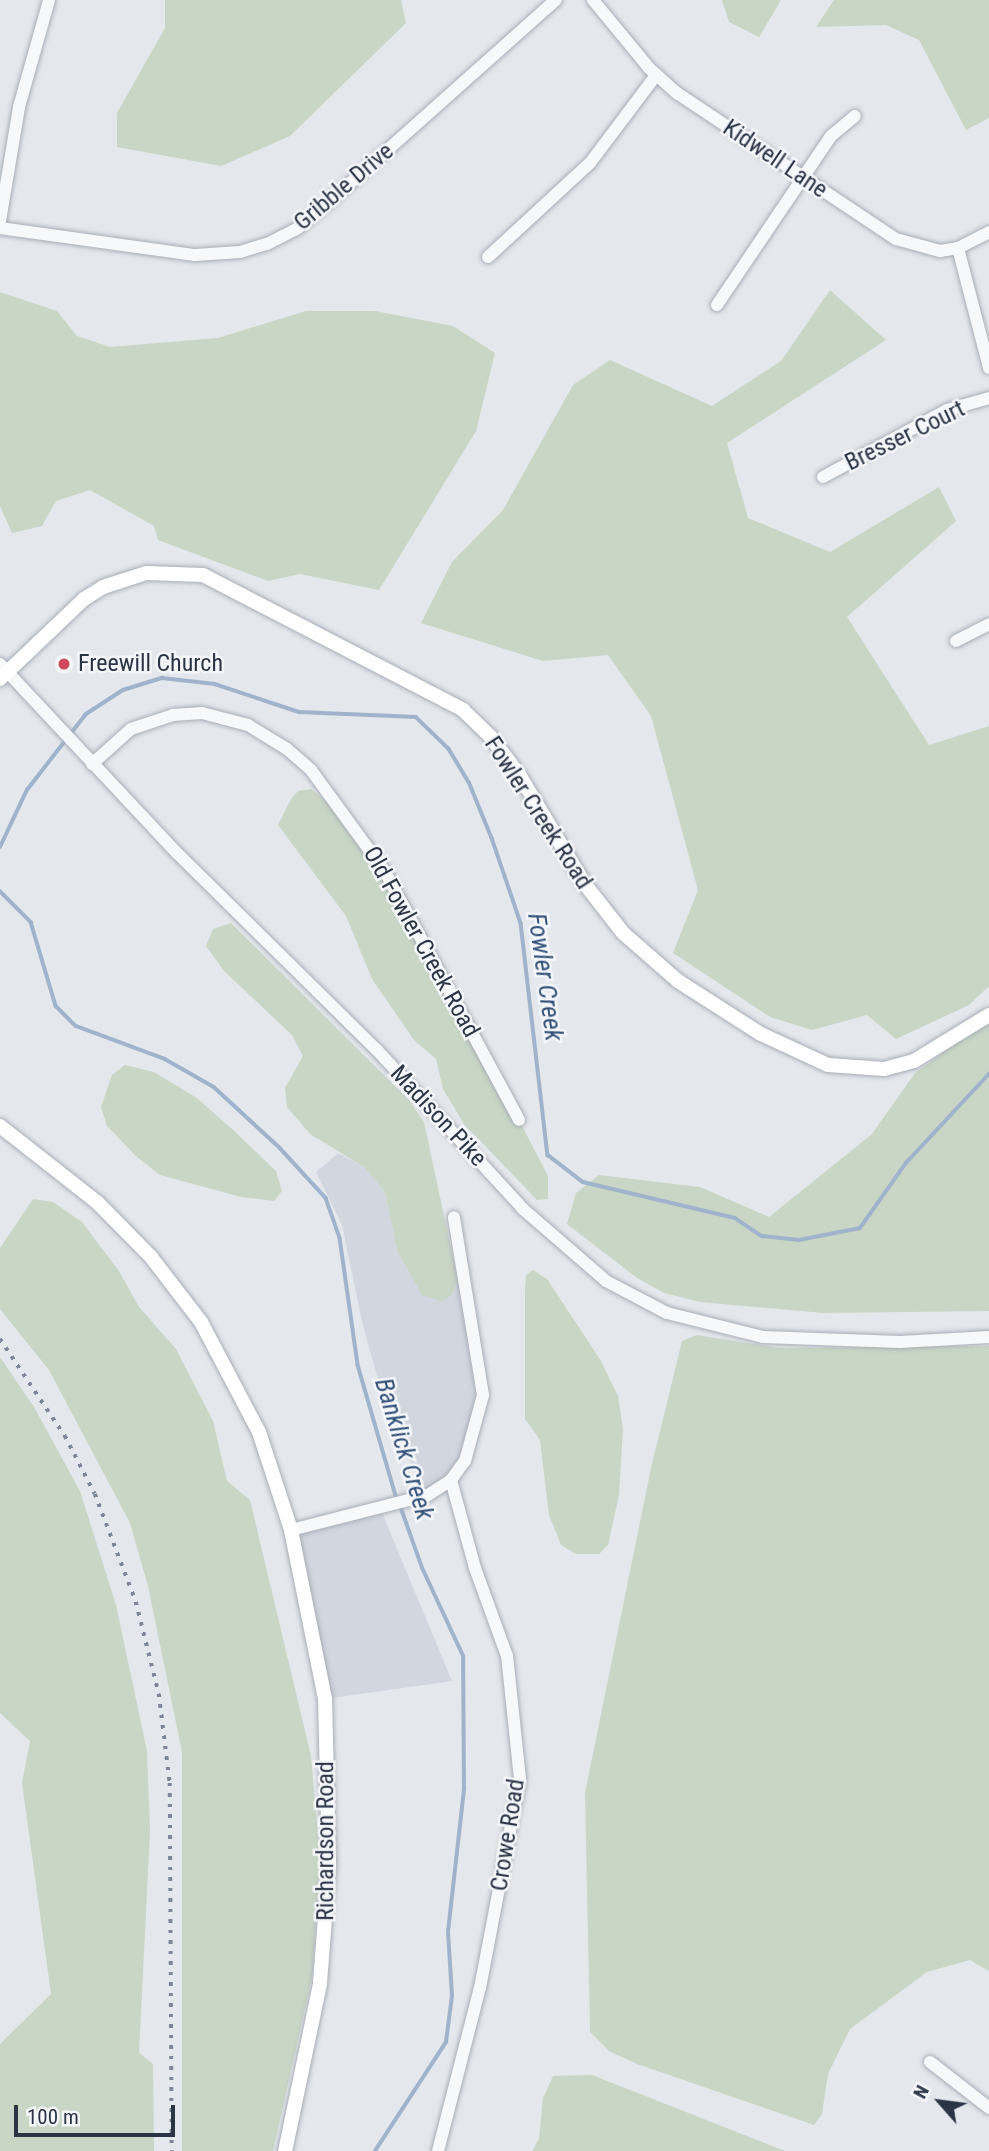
<!DOCTYPE html>
<style>
body{margin:0}
#map{position:relative;width:989px;height:2151px;overflow:hidden;background:#e4e7ec;font-family:"Roboto Condensed",sans-serif}
div>[style]{position:absolute}
.built>*{inset:0;background:#d2d6de}
.green>*{inset:0;background:#c9d6c5}
.stream>*{height:3.5px;margin:-1.75px;padding:0 1.75px;transform-origin:1.75px;border-radius:1.75px;background:#9fb4cc}
.roads{filter:drop-shadow(0 0 2px #a9aeb7) drop-shadow(0 0 2px #a9aeb7)}
.minor>*{height:12px;margin:-6px;padding:0 6px;transform-origin:6px;border-radius:6px;background:#f7f8fa}
.major>*{height:14px;margin:-7px;padding:0 7px;transform-origin:7px;border-radius:7px;background:#fff}
.rail>*{height:3.5px;margin-top:-1.75px;transform-origin:0;background:repeating-linear-gradient(90deg,#7d8696 0 3.5px,transparent 0 10.5px)}
.dots>*{width:19px;height:19px;translate:-50% -50%;box-sizing:border-box;border:4px solid #f4f6f9;border-radius:50%}
span{translate:-50% -50%;white-space:nowrap;text-align:center;line-height:1.15;-webkit-text-stroke:5px #f4f6f9;paint-order:stroke}
.street-label{font-size:24px;color:#2b3445}
.poi-label{font-size:24px;color:#2b3445}
.left{translate:0 -50%;text-align:left}
.water-label{font-size:26px;color:#34527a;font-style:italic}
.north{position:absolute;left:905px;top:2067px;width:70px;height:70px;-webkit-text-stroke:5px #f4f6f9;paint-order:stroke;rotate:298deg;font-size:19px;font-weight:700;line-height:28px;text-align:center;color:#2b3445}
.north::after{content:'';display:block;margin:auto;width:24px;height:32px;background:#2b3445;clip-path:polygon(50% 0,100% 100%,50% 72%,0 100%)}
.scale{position:absolute;left:14px;top:2105px;width:161px;height:32px;box-sizing:border-box;border:4px solid #2b3445;border-top:0;padding-left:9px;font-size:21px;line-height:24px;white-space:nowrap;color:#2b3445;-webkit-text-stroke:5px #f4f6f9;paint-order:stroke}
</style>
<div id="map">
<div class="built">
<div style="clip-path:polygon(338px 1153px,364px 1167px,385px 1192px,397px 1250px,452px 1295px,458px 1281px,481px 1374px,465px 1461px,428px 1495px,390px 1422px,363px 1326px,342px 1225px,316px 1172px)"></div>
<div style="clip-path:polygon(380px 1508px,452px 1681px,325px 1699px,291px 1530px)"></div>
</div>
<div class="green">
<div style="clip-path:polygon(165px 0,401px 0,406px 23px,290px 136px,221px 166px,117px 147px,117px 113px,165px 28px)"></div>
<div style="clip-path:polygon(722px 0,781px 0,759px 37px,729px 22px)"></div>
<div style="clip-path:polygon(834px 0,989px 0,989px 118px,966px 130px,919px 40px,886px 25px,816px 27px)"></div>
<div style="clip-path:polygon(830px 290px,886px 340px,727px 443px,748px 518px,830px 552px,939px 487px,956px 521px,847px 617px,929px 745px,989px 726px,989px 986px,969px 1005px,896px 1039px,867px 1015px,812px 1030px,770px 1017px,673px 953px,698px 890px,651px 716px,608px 655px,543px 661px,421px 623px,452px 562px,503px 510px,573px 385px,610px 360px,712px 406px,781px 361px)"></div>
<div style="clip-path:polygon(0 292px,57px 311px,77px 336px,110px 347px,218px 338px,306px 311px,375px 311px,453px 326px,495px 353px,476px 431px,379px 590px,300px 574px,268px 581px,158px 540px,154px 526px,90px 490px,56px 501px,42px 526px,12px 533px,0 506px)"></div>
<div style="clip-path:polygon(311px 789px,351px 822px,442px 972px,548px 1176px,548px 1199px,537px 1200px,464px 1124px,443px 1089px,436px 1059px,414px 1040px,372px 979px,346px 916px,278px 825px,291px 799px,298px 791px)"></div>
<div style="clip-path:polygon(231px 923px,409px 1100px,424px 1122px,458px 1281px,452px 1295px,441px 1301px,422px 1295px,397px 1250px,385px 1192px,364px 1167px,310px 1134px,287px 1107px,285px 1088px,303px 1056px,292px 1035px,224px 971px,206px 946px,213px 929px)"></div>
<div style="clip-path:polygon(989px 1019px,989px 1311px,824px 1313px,700px 1302px,664px 1293px,637px 1278px,567px 1224px,576px 1193px,599px 1175px,700px 1187px,769px 1217px,872px 1134px,915px 1073px)"></div>
<div style="clip-path:polygon(125px 1065px,154px 1072px,197px 1098px,232px 1129px,276px 1171px,282px 1191px,274px 1201px,241px 1197px,160px 1175px,137px 1157px,107px 1126px,101px 1107px,112px 1075px)"></div>
<div style="clip-path:polygon(33px 1199px,53px 1202px,82px 1222px,119px 1271px,139px 1307px,176px 1349px,213px 1421px,227px 1481px,250px 1500px,311px 1756px,320px 1859px,312px 1977px,273px 2151px,182px 2151px,182px 1752px,148px 1586px,130px 1523px,49px 1370px,0 1309px,0 1248px)"></div>
<div style="clip-path:polygon(533px 1270px,547px 1279px,601px 1361px,618px 1396px,623px 1429px,619px 1495px,608px 1545px,599px 1554px,576px 1554px,561px 1545px,549px 1515px,540px 1440px,525px 1419px,525px 1290px,526px 1275px)"></div>
<div style="clip-path:polygon(697px 1335px,779px 1348px,989px 1346px,989px 1971px,970px 1960px,927px 1972px,850px 2029px,828px 2074px,822px 2114px,814px 2125px,637px 2064px,609px 2051px,590px 2032px,585px 1793px,651px 1468px,682px 1341px)"></div>
<div style="clip-path:polygon(0 1357px,34px 1407px,80px 1491px,116px 1605px,147px 1751px,150px 1832px,139px 2053px,153px 2064px,154px 2151px,0 2151px,0 2044px,51px 1994px,22px 1783px,30px 1741px,0 1713px)"></div>
<div style="clip-path:polygon(592px 2075px,785px 2151px,532px 2151px,539px 2139px,543px 2098px,553px 2076px)"></div>
</div>
<div class="stream">
<div style="left:0;top:847px;width:63px;rotate:-64.7deg"></div>
<div style="left:27px;top:790px;width:96px;rotate:-52.2deg"></div>
<div style="left:86px;top:714px;width:44px;rotate:-33deg"></div>
<div style="left:123px;top:690px;width:41px;rotate:-17.1deg"></div>
<div style="left:162px;top:678px;width:53px;rotate:6.5deg"></div>
<div style="left:215px;top:684px;width:89px;rotate:18.4deg"></div>
<div style="left:299px;top:712px;width:117px;rotate:2.4deg"></div>
<div style="left:416px;top:717px;width:46px;rotate:44.1deg"></div>
<div style="left:449px;top:749px;width:39px;rotate:59deg"></div>
<div style="left:469px;top:782px;width:61px;rotate:67.7deg"></div>
<div style="left:492px;top:838px;width:90px;rotate:71.2deg"></div>
<div style="left:521px;top:923px;width:234px;rotate:83.4deg"></div>
<div style="left:548px;top:1155px;width:44px;rotate:37.6deg"></div>
<div style="left:583px;top:1182px;width:156px;rotate:13.3deg"></div>
<div style="left:735px;top:1218px;width:32px;rotate:34deg"></div>
<div style="left:762px;top:1236px;width:37px;rotate:6deg"></div>
<div style="left:799px;top:1240px;width:62px;rotate:-11.1deg"></div>
<div style="left:860px;top:1228px;width:80px;rotate:-54.7deg"></div>
<div style="left:906px;top:1163px;width:122px;rotate:-47deg"></div>
<div style="left:0;top:891px;width:44px;rotate:45deg"></div>
<div style="left:31px;top:922px;width:88px;rotate:73.4deg"></div>
<div style="left:56px;top:1006px;width:28px;rotate:45deg"></div>
<div style="left:76px;top:1026px;width:95px;rotate:20.3deg"></div>
<div style="left:165px;top:1059px;width:56px;rotate:29.7deg"></div>
<div style="left:214px;top:1087px;width:90px;rotate:42.7deg"></div>
<div style="left:280px;top:1148px;width:68px;rotate:47.4deg"></div>
<div style="left:326px;top:1198px;width:42px;rotate:70.7deg"></div>
<div style="left:340px;top:1238px;width:128px;rotate:81.9deg"></div>
<div style="left:358px;top:1365px;width:140px;rotate:73.8deg"></div>
<div style="left:375px;top:2151px;width:130px;rotate:-56.9deg"></div>
<div style="left:446px;top:2042px;width:46px;rotate:-82.6deg"></div>
<div style="left:452px;top:1996px;width:64px;rotate:-93.6deg"></div>
<div style="left:448px;top:1932px;width:144px;rotate:-83.6deg"></div>
<div style="left:464px;top:1789px;width:133px;rotate:-90.4deg"></div>
<div style="left:463px;top:1656px;width:97px;rotate:-115deg"></div>
<div style="left:422px;top:1568px;width:66px;rotate:-109.5deg"></div>
</div>
<div class="roads">
<div class="minor">
<div style="left:593px;top:0;width:88px;rotate:50.5deg"></div>
<div style="left:649px;top:68px;width:38px;rotate:42deg"></div>
<div style="left:677px;top:93px;width:263px;rotate:33.7deg"></div>
<div style="left:896px;top:239px;width:46px;rotate:15.3deg"></div>
<div style="left:940px;top:251px;width:18px;rotate:-9deg"></div>
<div style="left:958px;top:248px;width:35px;rotate:-27deg"></div>
<div style="left:0;top:221px;width:116px;rotate:-80.5deg"></div>
<div style="left:19px;top:107px;width:111px;rotate:-74.3deg"></div>
<div style="left:0;top:228px;width:197px;rotate:7.9deg"></div>
<div style="left:195px;top:255px;width:45px;rotate:-3.8deg"></div>
<div style="left:240px;top:252px;width:28px;rotate:-17deg"></div>
<div style="left:267px;top:244px;width:35px;rotate:-27deg"></div>
<div style="left:298px;top:228px;width:40px;rotate:-40deg"></div>
<div style="left:329px;top:202px;width:304px;rotate:-41.7deg"></div>
<div style="left:958px;top:248px;width:124px;rotate:75.5deg"></div>
<div style="left:488px;top:257px;width:139px;rotate:-42.7deg"></div>
<div style="left:590px;top:163px;width:110px;rotate:-53.1deg"></div>
<div style="left:717px;top:305px;width:204px;rotate:-56deg"></div>
<div style="left:831px;top:136px;width:31px;rotate:-40deg"></div>
<div style="left:823px;top:477px;width:141px;rotate:-28.4deg"></div>
<div style="left:947px;top:410px;width:44px;rotate:-15.9deg"></div>
<div style="left:956px;top:641px;width:37px;rotate:-27deg"></div>
<div style="left:0;top:664px;width:259px;rotate:46.9deg"></div>
<div style="left:177px;top:853px;width:281px;rotate:44.6deg"></div>
<div style="left:377px;top:1050px;width:216px;rotate:47.4deg"></div>
<div style="left:523px;top:1209px;width:110px;rotate:40.9deg"></div>
<div style="left:606px;top:1281px;width:69px;rotate:27.7deg"></div>
<div style="left:667px;top:1313px;width:99px;rotate:14deg"></div>
<div style="left:763px;top:1337px;width:137px;rotate:2.1deg"></div>
<div style="left:900px;top:1342px;width:89px;rotate:-3.2deg"></div>
<div style="left:92px;top:764px;width:52px;rotate:-41.9deg"></div>
<div style="left:131px;top:729px;width:44px;rotate:-18.4deg"></div>
<div style="left:173px;top:715px;width:29px;rotate:-4deg"></div>
<div style="left:202px;top:713px;width:48px;rotate:14.6deg"></div>
<div style="left:248px;top:725px;width:46px;rotate:31.6deg"></div>
<div style="left:287px;top:749px;width:32px;rotate:41deg"></div>
<div style="left:311px;top:770px;width:124px;rotate:53.9deg"></div>
<div style="left:384px;top:870px;width:284px;rotate:61.6deg"></div>
<div style="left:291px;top:1530px;width:141px;rotate:-14.3deg"></div>
<div style="left:428px;top:1495px;width:27px;rotate:-33deg"></div>
<div style="left:451px;top:1480px;width:24px;rotate:-54deg"></div>
<div style="left:465px;top:1461px;width:68px;rotate:-74.7deg"></div>
<div style="left:483px;top:1395px;width:180px;rotate:-99.3deg"></div>
<div style="left:930px;top:2062px;width:75px;rotate:37.9deg"></div>
<div style="left:438px;top:2151px;width:168px;rotate:-75.6deg"></div>
<div style="left:480px;top:1988px;width:213px;rotate:-79.2deg"></div>
<div style="left:520px;top:1779px;width:124px;rotate:-96deg"></div>
<div style="left:507px;top:1656px;width:94px;rotate:-110deg"></div>
<div style="left:475px;top:1568px;width:91px;rotate:-105.3deg"></div>
</div>
<div class="major">
<div style="left:0;top:679px;width:116px;rotate:-43.6deg"></div>
<div style="left:84px;top:599px;width:22px;rotate:-32deg"></div>
<div style="left:103px;top:587px;width:45px;rotate:-18deg"></div>
<div style="left:146px;top:573px;width:57px;rotate:2deg"></div>
<div style="left:203px;top:575px;width:293px;rotate:27.4deg"></div>
<div style="left:463px;top:710px;width:37px;rotate:44deg"></div>
<div style="left:490px;top:736px;width:50px;rotate:53.1deg"></div>
<div style="left:520px;top:776px;width:125px;rotate:59.1deg"></div>
<div style="left:584px;top:883px;width:63px;rotate:52deg"></div>
<div style="left:623px;top:933px;width:73px;rotate:41.1deg"></div>
<div style="left:678px;top:981px;width:98px;rotate:32.6deg"></div>
<div style="left:761px;top:1034px;width:74px;rotate:24.8deg"></div>
<div style="left:828px;top:1065px;width:56px;rotate:4.1deg"></div>
<div style="left:884px;top:1069px;width:31px;rotate:-15deg"></div>
<div style="left:914px;top:1061px;width:88px;rotate:-31.5deg"></div>
<div style="left:0;top:1126px;width:123px;rotate:38.1deg"></div>
<div style="left:97px;top:1202px;width:77px;rotate:45.5deg"></div>
<div style="left:151px;top:1257px;width:82px;rotate:52.4deg"></div>
<div style="left:201px;top:1322px;width:124px;rotate:62.2deg"></div>
<div style="left:259px;top:1432px;width:103px;rotate:71.9deg"></div>
<div style="left:291px;top:1530px;width:172px;rotate:78.6deg"></div>
<div style="left:325px;top:1699px;width:167px;rotate:88.6deg"></div>
<div style="left:329px;top:1866px;width:118px;rotate:94.4deg"></div>
<div style="left:320px;top:1984px;width:171px;rotate:101.8deg"></div>
</div>
</div>
<div class="rail">
<div style="left:0;top:1339px;width:117px;rotate:56.2deg"></div>
<div style="left:65px;top:1436px;width:65px;rotate:62.7deg"></div>
<div style="left:95px;top:1494px;width:116px;rotate:69.2deg"></div>
<div style="left:136px;top:1602px;width:95px;rotate:76deg"></div>
<div style="left:159px;top:1694px;width:90px;rotate:83deg"></div>
<div style="left:170px;top:1783px;width:368px;rotate:89.7deg"></div>
</div>
<div class="dots">
<div style="left:64px;top:664px;background:#d1495b"></div>
</div>
<div class="street-label">
<span style="left:775px;top:159px;rotate:34deg">Kidwell Lane</span>
<span style="left:344px;top:187px;rotate:-40deg">Gribble Drive</span>
<span style="left:905px;top:436px;rotate:-26deg">Bresser Court</span>
<span style="left:538px;top:813px;rotate:57deg">Fowler Creek Road</span>
<span style="left:421px;top:942px;rotate:61deg">Old Fowler Creek Road</span>
<span style="left:438px;top:1116px;rotate:47deg">Madison Pike</span>
<span style="left:508px;top:1835px;rotate:-81deg">Crowe Road</span>
<span style="left:326px;top:1841px;rotate:-90deg">Richardson Road</span>
</div>
<div class="poi-label">
<span class="left" style="left:78px;top:664px">Freewill Church</span>
</div>
<div class="water-label">
<span style="left:545px;top:977px;rotate:82deg">Fowler Creek</span>
<span style="left:404px;top:1449px;rotate:73deg">Banklick Creek</span>
</div>
<div class="north">N</div>
<div class="scale">100 m</div>
</div>
